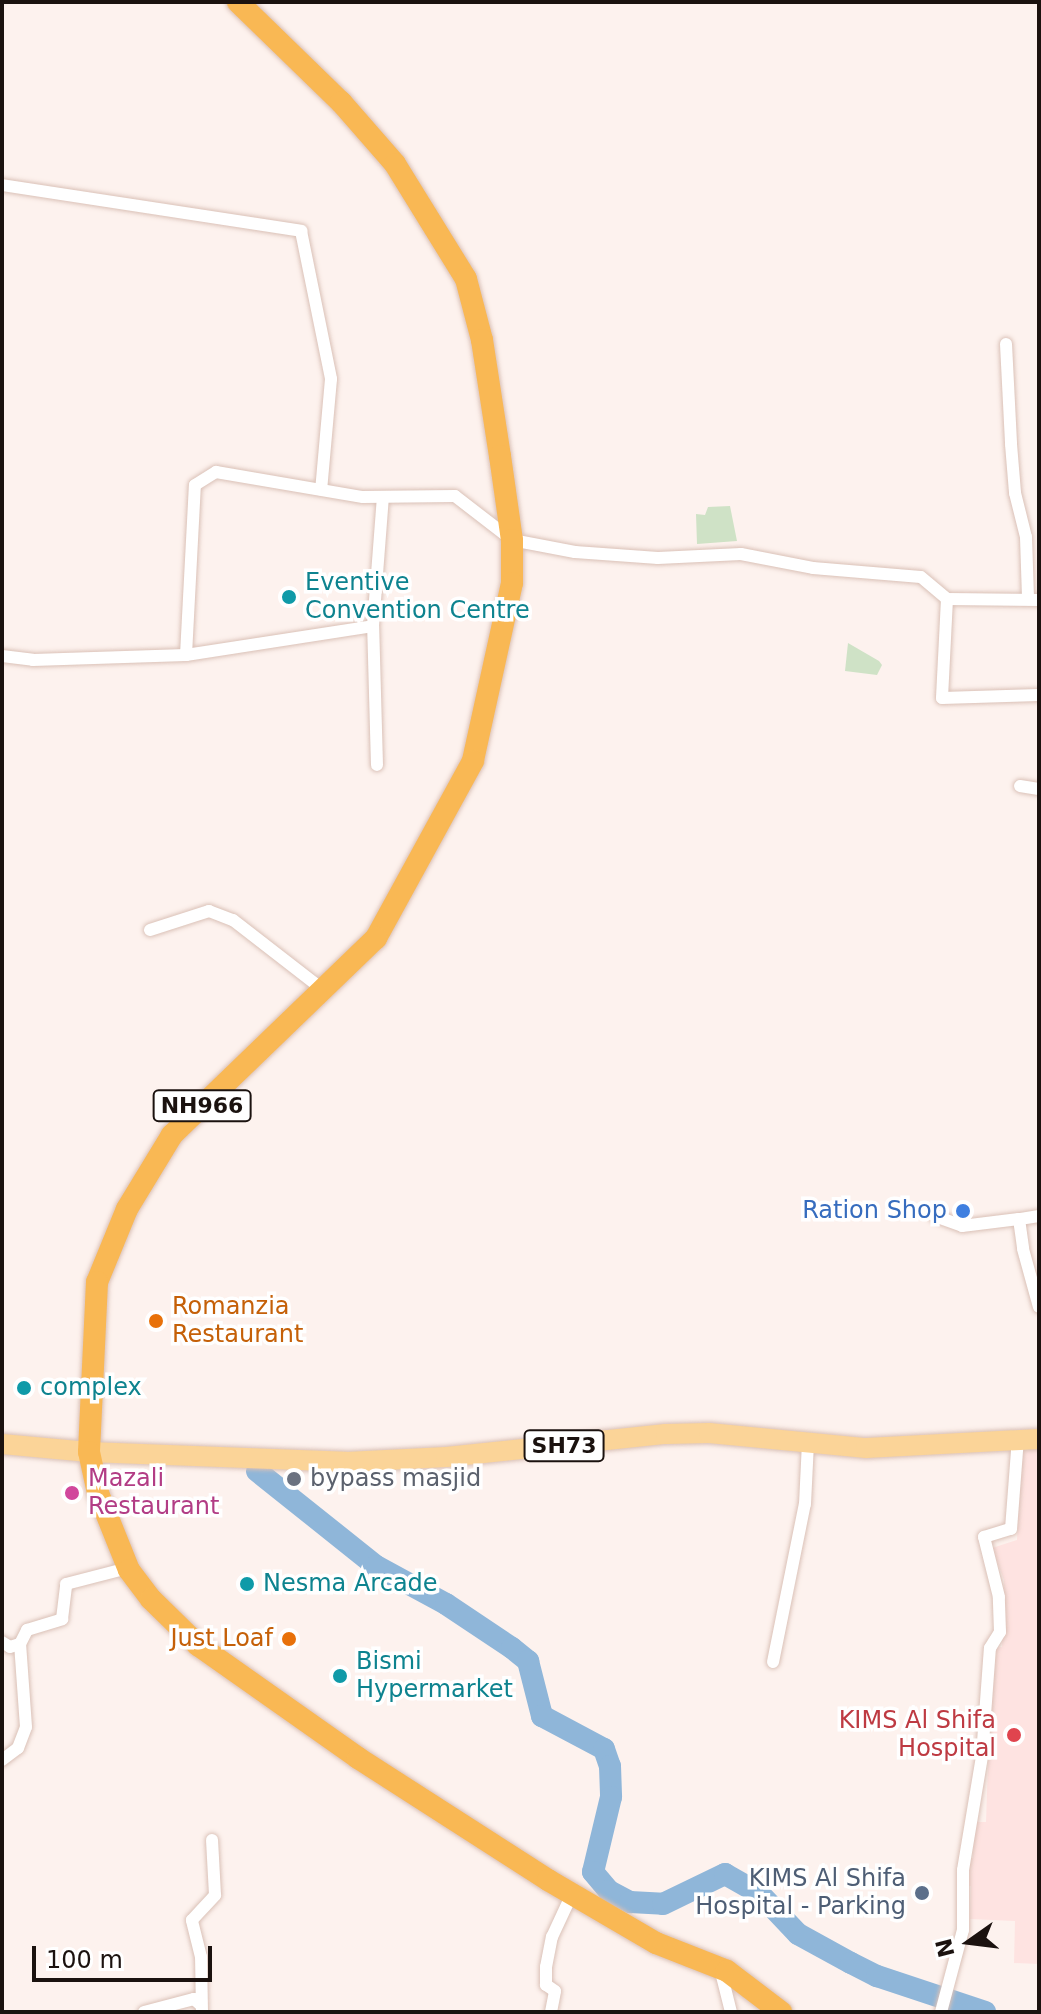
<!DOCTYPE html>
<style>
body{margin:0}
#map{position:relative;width:1041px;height:2014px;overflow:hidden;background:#fdf2ee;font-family:"DejaVu Sans",sans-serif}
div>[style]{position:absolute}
.medical>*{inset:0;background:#fee3e1}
.green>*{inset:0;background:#cfe2c6}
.river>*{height:22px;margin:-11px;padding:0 11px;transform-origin:11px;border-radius:11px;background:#8fb6d9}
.roads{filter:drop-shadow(0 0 2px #dac1b7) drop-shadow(0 0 2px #dac1b7)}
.street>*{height:12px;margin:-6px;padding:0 6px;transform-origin:6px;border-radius:6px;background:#fff}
.primary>*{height:20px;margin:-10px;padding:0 10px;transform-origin:10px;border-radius:10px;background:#fbd498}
.highway>*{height:22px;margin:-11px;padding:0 11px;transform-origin:11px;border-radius:11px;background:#f9b854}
.dots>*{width:22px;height:22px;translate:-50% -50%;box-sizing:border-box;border:4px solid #fff;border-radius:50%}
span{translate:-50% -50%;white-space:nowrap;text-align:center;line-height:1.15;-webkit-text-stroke:7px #fff;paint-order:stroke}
.shield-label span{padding:2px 6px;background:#fff;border:2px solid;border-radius:6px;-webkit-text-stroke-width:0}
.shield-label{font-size:22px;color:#1b120f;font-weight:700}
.culture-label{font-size:24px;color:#0d838f}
.left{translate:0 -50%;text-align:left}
.shop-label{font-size:24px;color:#366cbe}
.right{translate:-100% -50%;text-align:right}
.food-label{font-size:24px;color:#c56008}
.hotel-label{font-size:24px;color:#b23c85}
.worship-label{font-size:24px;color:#5b616d}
.health-label{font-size:24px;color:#be3a42}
.service-label{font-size:24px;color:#4e5e75}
.frame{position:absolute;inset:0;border:4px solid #1b120f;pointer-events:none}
.north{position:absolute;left:929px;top:1902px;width:80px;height:80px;-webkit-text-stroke:6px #fff;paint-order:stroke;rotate:256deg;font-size:22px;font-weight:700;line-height:32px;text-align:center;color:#1b120f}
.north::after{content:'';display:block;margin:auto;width:28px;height:36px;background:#1b120f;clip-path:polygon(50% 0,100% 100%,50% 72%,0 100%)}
.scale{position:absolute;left:32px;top:1946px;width:180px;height:36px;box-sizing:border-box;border:4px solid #1b120f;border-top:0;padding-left:10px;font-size:24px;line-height:28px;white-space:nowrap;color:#1b120f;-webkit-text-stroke:6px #fff;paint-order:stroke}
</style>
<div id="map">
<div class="medical">
<div style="clip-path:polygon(1021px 1448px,1039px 1448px,1039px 1964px,1014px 1963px,1015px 1921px,970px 1919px,971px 1886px,967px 1886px,968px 1859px,973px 1858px,974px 1822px,986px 1822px,992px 1648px,1002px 1647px,1004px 1580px,992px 1548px,1017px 1540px)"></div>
</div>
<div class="green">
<div style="clip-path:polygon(730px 506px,737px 541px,697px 544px,696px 514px,705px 515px,708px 507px)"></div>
<div style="clip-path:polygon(848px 643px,879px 661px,882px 665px,877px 675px,845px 671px)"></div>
</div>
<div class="river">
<div style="left:257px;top:1471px;width:152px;rotate:38.6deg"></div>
<div style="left:376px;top:1566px;width:80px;rotate:28.5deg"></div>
<div style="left:446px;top:1604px;width:79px;rotate:33.7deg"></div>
<div style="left:512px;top:1648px;width:21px;rotate:39deg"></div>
<div style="left:528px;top:1661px;width:57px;rotate:75.7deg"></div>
<div style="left:542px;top:1716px;width:70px;rotate:28deg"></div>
<div style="left:604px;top:1749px;width:18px;rotate:71deg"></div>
<div style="left:610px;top:1766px;width:31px;rotate:88deg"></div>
<div style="left:611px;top:1797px;width:77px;rotate:103.5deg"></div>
<div style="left:593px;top:1872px;width:25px;rotate:50deg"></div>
<div style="left:609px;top:1891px;width:24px;rotate:28deg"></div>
<div style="left:630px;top:1902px;width:33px;rotate:3deg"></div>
<div style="left:663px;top:1904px;width:69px;rotate:-25.8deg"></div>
<div style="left:725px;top:1874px;width:40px;rotate:29.7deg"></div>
<div style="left:760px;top:1894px;width:55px;rotate:46.5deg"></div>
<div style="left:798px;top:1934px;width:60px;rotate:28.7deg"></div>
<div style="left:851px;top:1963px;width:29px;rotate:27deg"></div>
<div style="left:877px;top:1976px;width:114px;rotate:18.4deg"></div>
</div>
<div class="roads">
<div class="street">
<div style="left:2px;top:185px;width:303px;rotate:8.7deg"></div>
<div style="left:301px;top:231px;width:151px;rotate:78.5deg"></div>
<div style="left:331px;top:379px;width:111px;rotate:95.1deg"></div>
<div style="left:1006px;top:344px;width:100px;rotate:87.1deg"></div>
<div style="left:1011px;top:444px;width:49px;rotate:85.3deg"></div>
<div style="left:1015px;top:493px;width:45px;rotate:76deg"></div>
<div style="left:1026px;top:537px;width:61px;rotate:88.1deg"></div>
<div style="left:947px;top:599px;width:99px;rotate:92.9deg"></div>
<div style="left:942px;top:698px;width:97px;rotate:-1.8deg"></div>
<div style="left:947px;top:599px;width:92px;rotate:0.6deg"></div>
<div style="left:186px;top:655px;width:189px;rotate:-8.8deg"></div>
<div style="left:2px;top:656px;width:31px;rotate:7deg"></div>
<div style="left:33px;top:660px;width:153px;rotate:-1.9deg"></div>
<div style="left:186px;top:655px;width:170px;rotate:-87deg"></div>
<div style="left:195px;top:485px;width:25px;rotate:-32deg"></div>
<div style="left:216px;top:472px;width:149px;rotate:9.7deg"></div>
<div style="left:363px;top:497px;width:92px;rotate:-0.6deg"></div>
<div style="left:455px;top:496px;width:72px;rotate:37.7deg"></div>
<div style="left:512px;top:540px;width:64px;rotate:10.8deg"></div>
<div style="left:575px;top:552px;width:83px;rotate:4.1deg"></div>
<div style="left:658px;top:558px;width:83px;rotate:-2.8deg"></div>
<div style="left:741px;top:554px;width:73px;rotate:11deg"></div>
<div style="left:813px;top:568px;width:108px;rotate:4.8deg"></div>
<div style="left:921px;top:577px;width:34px;rotate:40deg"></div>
<div style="left:377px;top:765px;width:139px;rotate:-91.6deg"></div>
<div style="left:373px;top:626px;width:129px;rotate:-85.6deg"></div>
<div style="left:1020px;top:786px;width:19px;rotate:9deg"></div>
<div style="left:150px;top:930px;width:62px;rotate:-17.9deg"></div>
<div style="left:209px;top:911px;width:26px;rotate:21deg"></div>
<div style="left:233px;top:920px;width:113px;rotate:37.8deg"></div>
<div style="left:935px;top:1216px;width:29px;rotate:20deg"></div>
<div style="left:962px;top:1226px;width:57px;rotate:-7deg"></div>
<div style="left:1039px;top:1216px;width:20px;rotate:171deg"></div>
<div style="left:1019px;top:1219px;width:30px;rotate:82deg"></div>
<div style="left:1023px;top:1249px;width:60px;rotate:74.6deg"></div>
<div style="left:2px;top:1642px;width:9px;rotate:32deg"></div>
<div style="left:10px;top:1647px;width:10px;rotate:-17deg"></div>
<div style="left:773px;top:1662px;width:161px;rotate:-78.6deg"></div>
<div style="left:805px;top:1504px;width:62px;rotate:-87.2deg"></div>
<div style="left:2px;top:1760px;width:20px;rotate:-37deg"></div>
<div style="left:18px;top:1748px;width:22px;rotate:-69deg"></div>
<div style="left:26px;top:1727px;width:83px;rotate:-94.1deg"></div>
<div style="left:20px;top:1644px;width:16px;rotate:-63deg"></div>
<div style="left:27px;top:1630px;width:37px;rotate:-17deg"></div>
<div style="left:62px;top:1619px;width:35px;rotate:-83deg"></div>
<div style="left:66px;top:1584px;width:64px;rotate:-14.5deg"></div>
<div style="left:720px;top:1968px;width:45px;rotate:76deg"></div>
<div style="left:144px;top:2012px;width:52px;rotate:-14.6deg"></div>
<div style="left:194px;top:1999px;width:9px;rotate:41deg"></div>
<div style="left:202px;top:2012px;width:55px;rotate:-91deg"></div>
<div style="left:201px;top:1957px;width:38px;rotate:-104deg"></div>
<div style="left:192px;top:1920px;width:34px;rotate:-47deg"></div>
<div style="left:215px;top:1895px;width:55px;rotate:-93.1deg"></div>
<div style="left:551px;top:2012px;width:21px;rotate:-79deg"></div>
<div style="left:555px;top:1991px;width:11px;rotate:-146deg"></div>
<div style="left:546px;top:1985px;width:18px;rotate:-90deg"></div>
<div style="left:546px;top:1967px;width:31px;rotate:-79deg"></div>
<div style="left:552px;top:1937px;width:47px;rotate:-65.1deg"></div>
<div style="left:941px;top:2012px;width:85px;rotate:-75deg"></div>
<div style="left:963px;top:1930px;width:60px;rotate:-90deg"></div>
<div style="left:963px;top:1870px;width:116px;rotate:-80.5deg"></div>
<div style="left:982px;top:1756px;width:108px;rotate:-85.8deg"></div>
<div style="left:990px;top:1648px;width:19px;rotate:-58deg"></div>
<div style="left:1000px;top:1632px;width:35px;rotate:-92deg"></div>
<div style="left:999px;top:1597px;width:62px;rotate:-104deg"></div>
<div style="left:984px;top:1537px;width:28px;rotate:-17deg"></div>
<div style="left:1011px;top:1529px;width:90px;rotate:-85.6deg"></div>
</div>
<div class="primary">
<div style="left:2px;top:1444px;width:87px;rotate:5.3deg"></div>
<div style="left:89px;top:1452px;width:257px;rotate:2.2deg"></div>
<div style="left:346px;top:1462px;width:100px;rotate:-2.9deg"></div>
<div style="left:446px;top:1457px;width:221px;rotate:-6deg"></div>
<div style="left:666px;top:1434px;width:43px;rotate:-1.3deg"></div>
<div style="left:709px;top:1433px;width:158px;rotate:5.5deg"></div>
<div style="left:866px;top:1448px;width:173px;rotate:-3deg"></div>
</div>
<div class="highway">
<div style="left:238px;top:2px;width:144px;rotate:44.2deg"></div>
<div style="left:341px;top:102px;width:82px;rotate:48.9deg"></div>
<div style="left:395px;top:164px;width:135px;rotate:58.3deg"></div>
<div style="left:466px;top:279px;width:63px;rotate:75.3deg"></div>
<div style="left:482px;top:340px;width:117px;rotate:81.2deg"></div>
<div style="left:500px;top:456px;width:85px;rotate:81.9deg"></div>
<div style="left:512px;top:540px;width:43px;rotate:90deg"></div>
<div style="left:512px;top:583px;width:182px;rotate:102.4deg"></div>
<div style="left:473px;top:761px;width:202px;rotate:118.7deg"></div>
<div style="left:376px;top:938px;width:284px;rotate:136deg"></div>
<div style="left:172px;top:1135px;width:87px;rotate:121.3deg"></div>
<div style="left:127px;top:1209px;width:79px;rotate:112.3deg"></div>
<div style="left:97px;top:1282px;width:170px;rotate:92.7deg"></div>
<div style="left:89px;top:1452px;width:42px;rotate:77.6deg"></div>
<div style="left:98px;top:1493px;width:83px;rotate:68.1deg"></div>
<div style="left:129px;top:1570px;width:36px;rotate:53deg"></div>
<div style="left:151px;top:1599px;width:66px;rotate:44.4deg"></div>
<div style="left:198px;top:1645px;width:196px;rotate:35.2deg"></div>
<div style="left:358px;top:1758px;width:226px;rotate:32.7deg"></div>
<div style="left:548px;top:1880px;width:125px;rotate:30.3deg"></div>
<div style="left:656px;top:1943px;width:76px;rotate:21.5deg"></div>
<div style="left:727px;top:1971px;width:68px;rotate:37.2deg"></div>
</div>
</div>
<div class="dots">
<div style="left:289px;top:597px;background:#0f9aa8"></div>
<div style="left:963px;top:1211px;background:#3f7fe0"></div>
<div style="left:156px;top:1321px;background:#e8710a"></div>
<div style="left:24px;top:1388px;background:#0f9aa8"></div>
<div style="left:294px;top:1479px;background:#6b7280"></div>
<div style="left:72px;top:1493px;background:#d1479c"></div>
<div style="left:247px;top:1584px;background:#0f9aa8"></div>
<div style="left:289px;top:1639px;background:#e8710a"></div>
<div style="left:340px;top:1676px;background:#0f9aa8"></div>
<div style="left:1014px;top:1735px;background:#e0444e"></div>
<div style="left:922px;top:1893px;background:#5c6f8a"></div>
</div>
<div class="shield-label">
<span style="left:202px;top:1106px">NH966</span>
<span style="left:564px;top:1446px">SH73</span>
</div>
<div class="culture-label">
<span class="left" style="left:305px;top:597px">Eventive<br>Convention Centre</span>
<span class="left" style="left:40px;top:1388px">complex</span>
<span class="left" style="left:263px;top:1584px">Nesma Arcade</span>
<span class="left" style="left:356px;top:1676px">Bismi<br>Hypermarket</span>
</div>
<div class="shop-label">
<span class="right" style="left:947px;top:1211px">Ration Shop</span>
</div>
<div class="food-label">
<span class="left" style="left:172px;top:1321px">Romanzia<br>Restaurant</span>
<span class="right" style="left:273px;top:1639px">Just Loaf</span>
</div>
<div class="hotel-label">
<span class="left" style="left:88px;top:1493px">Mazali<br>Restaurant</span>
</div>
<div class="worship-label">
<span class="left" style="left:310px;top:1479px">bypass masjid</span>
</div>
<div class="health-label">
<span class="right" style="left:996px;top:1735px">KIMS Al Shifa<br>Hospital</span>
</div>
<div class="service-label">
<span class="right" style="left:906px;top:1893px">KIMS Al Shifa<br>Hospital - Parking</span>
</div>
<div class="frame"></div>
<div class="north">N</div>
<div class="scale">100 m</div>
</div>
